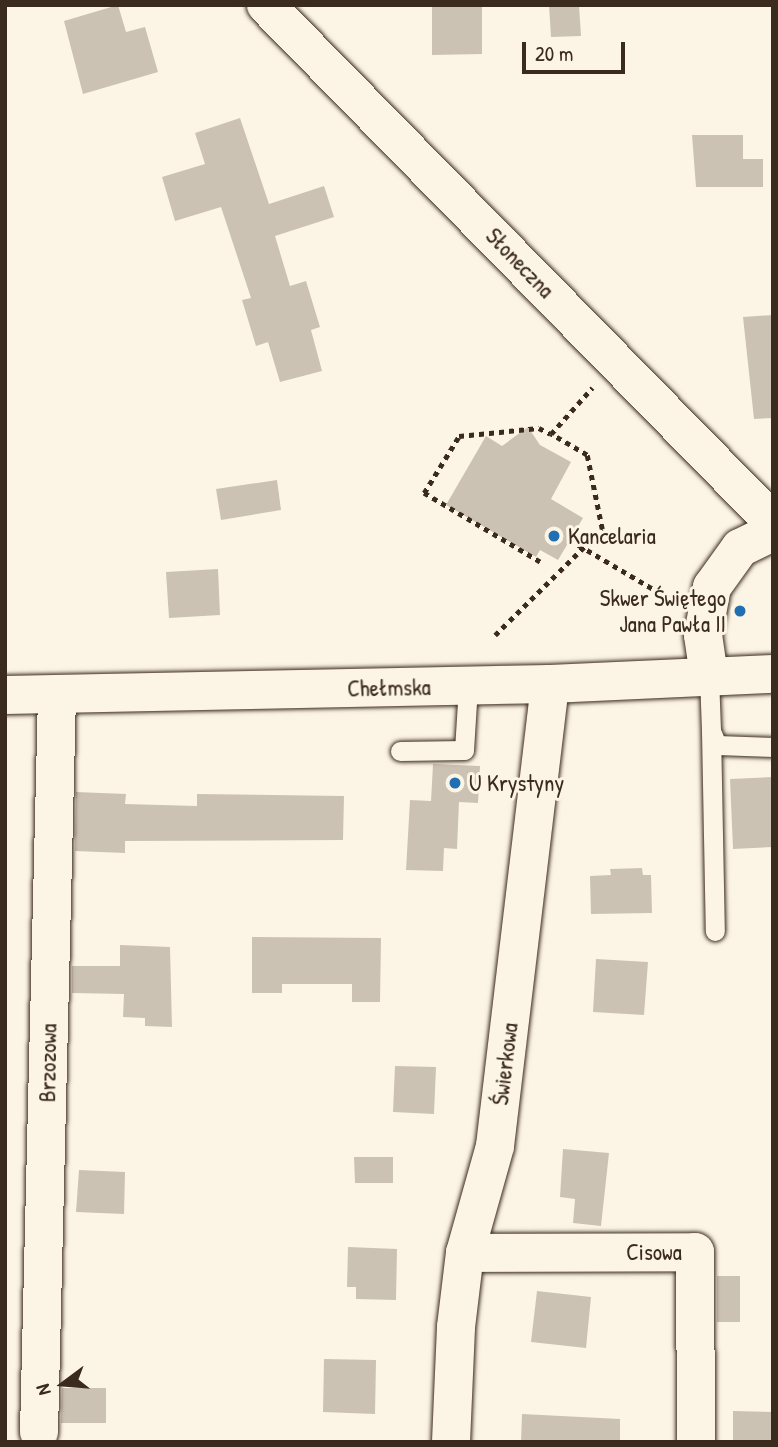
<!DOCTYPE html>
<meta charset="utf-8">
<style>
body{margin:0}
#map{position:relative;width:778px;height:1447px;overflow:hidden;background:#fcf5e5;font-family:"Patrick Hand",sans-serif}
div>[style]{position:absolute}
.building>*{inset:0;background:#ccc2b3}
.path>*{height:4.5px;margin-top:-2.25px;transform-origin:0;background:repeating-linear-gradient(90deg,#3b2a1e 0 5px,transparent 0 10px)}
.roads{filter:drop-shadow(0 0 2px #3b2a1e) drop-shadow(0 0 2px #3b2a1e)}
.lane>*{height:19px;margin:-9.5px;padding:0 9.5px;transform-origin:9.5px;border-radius:9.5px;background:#fcf5e5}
.street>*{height:38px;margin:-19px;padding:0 19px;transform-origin:19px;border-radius:19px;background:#fcf5e5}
.secondary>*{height:38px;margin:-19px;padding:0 19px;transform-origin:19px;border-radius:19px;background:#fcf5e5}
.dots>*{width:19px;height:19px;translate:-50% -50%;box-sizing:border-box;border:4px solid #fcf5e5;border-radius:50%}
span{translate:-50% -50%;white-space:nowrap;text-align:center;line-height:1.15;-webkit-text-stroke:6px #fcf5e5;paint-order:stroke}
.street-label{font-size:23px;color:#3b2a1e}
.poi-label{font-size:23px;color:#3b2a1e}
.left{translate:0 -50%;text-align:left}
.right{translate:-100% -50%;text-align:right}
.frame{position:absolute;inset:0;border:7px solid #3b2a1e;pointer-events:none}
.north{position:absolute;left:28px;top:1349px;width:70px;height:70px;-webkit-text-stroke:5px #fcf5e5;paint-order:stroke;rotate:254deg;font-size:19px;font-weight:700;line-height:28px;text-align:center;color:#3b2a1e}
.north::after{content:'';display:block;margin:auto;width:24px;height:32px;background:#3b2a1e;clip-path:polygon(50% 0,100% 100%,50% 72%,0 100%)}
.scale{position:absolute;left:522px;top:42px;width:103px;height:32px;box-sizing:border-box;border:4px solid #3b2a1e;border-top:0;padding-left:9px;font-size:21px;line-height:24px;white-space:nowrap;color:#3b2a1e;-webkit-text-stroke:5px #fcf5e5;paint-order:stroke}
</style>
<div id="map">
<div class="building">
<div style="clip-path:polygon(118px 5px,126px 32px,145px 27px,158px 72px,83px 94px,64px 21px)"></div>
<div style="clip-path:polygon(432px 5px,482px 5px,482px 54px,432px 55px)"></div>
<div style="clip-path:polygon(549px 5px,579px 5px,581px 36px,551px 37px)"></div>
<div style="clip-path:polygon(240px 118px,269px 204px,324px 186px,334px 217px,275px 236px,290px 286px,306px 281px,320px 327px,311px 330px,322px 371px,280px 382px,268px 342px,256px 346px,242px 300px,251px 298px,221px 207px,175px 221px,162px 177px,205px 164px,195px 133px)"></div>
<div style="clip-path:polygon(692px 135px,743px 135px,743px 159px,763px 159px,763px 187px,696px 187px)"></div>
<div style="clip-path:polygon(773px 315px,773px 418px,754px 419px,743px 317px)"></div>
<div style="clip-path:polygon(528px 427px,540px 445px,571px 462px,551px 499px,583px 518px,558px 560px,540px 550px,536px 557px,446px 505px,486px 436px,502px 446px)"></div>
<div style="clip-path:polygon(277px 480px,281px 510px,221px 520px,216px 489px)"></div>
<div style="clip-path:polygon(218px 569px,220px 615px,169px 618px,166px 572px)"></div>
<div style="clip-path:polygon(433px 764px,480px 766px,478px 803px,459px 802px,457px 849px,444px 848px,443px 871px,406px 870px,410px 800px,431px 801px)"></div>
<div style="clip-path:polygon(773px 777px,773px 847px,733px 849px,730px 779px)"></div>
<div style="clip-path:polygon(76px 792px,126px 794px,125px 804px,197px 806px,197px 794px,344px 796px,343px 840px,125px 841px,125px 853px,75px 851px)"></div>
<div style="clip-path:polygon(642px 868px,643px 875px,651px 875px,652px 913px,591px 914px,590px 876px,611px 875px,610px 869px)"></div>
<div style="clip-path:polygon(252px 937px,381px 938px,380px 1002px,352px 1002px,352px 984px,282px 984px,282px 993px,252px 993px)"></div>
<div style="clip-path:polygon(120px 945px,170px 947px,172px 1027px,145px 1026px,145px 1018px,123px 1017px,124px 994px,72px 993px,72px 966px,120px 966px)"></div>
<div style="clip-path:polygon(596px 959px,648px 962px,644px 1015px,593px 1012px)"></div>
<div style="clip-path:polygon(395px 1066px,436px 1067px,434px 1114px,393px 1112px)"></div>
<div style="clip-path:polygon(563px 1149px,609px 1153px,601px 1226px,573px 1223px,575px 1199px,560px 1197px)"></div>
<div style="clip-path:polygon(354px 1157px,393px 1157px,393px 1183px,355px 1183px)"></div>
<div style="clip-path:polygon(79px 1170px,125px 1172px,124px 1214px,76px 1212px)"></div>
<div style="clip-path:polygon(348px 1247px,397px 1249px,396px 1300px,356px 1299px,356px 1287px,347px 1287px)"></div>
<div style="clip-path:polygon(717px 1276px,740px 1276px,740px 1322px,717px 1322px)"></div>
<div style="clip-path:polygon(537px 1291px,591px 1297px,586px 1348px,531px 1342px)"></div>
<div style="clip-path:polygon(324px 1359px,376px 1360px,375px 1414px,323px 1412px)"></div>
<div style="clip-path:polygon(62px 1388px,106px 1388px,106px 1423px,61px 1423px)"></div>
<div style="clip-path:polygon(733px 1411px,773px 1412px,773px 1442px,733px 1442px)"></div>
<div style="clip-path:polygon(522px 1414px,620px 1419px,620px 1442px,521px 1442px)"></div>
</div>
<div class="path">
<div style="left:570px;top:540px;width:118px;rotate:30.5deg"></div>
<div style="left:540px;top:562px;width:135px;rotate:-149.3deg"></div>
<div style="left:424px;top:493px;width:67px;rotate:-58.4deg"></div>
<div style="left:459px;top:436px;width:80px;rotate:-5.7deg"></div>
<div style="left:539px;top:428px;width:13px;rotate:27deg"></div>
<div style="left:495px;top:635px;width:151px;rotate:-44.7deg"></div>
<div style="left:602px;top:529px;width:76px;rotate:-101.5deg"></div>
<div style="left:587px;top:455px;width:42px;rotate:-149.7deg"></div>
<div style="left:551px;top:434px;width:62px;rotate:-48.3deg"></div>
</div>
<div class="roads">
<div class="lane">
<div style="left:709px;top:676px;width:55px;rotate:87.9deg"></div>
<div style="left:711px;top:731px;width:15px;rotate:67deg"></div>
<div style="left:717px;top:745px;width:56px;rotate:2deg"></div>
<div style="left:711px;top:731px;width:200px;rotate:88.9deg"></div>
<div style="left:400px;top:751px;width:64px;rotate:-0.9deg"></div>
<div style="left:464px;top:750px;width:64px;rotate:-86.4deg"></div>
</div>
<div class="street">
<div style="left:465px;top:1253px;width:230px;rotate:-0.2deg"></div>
<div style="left:695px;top:1252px;width:190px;rotate:89.7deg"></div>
<div style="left:39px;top:1432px;width:738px;rotate:-88.6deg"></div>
</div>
<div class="secondary">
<div style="left:266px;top:5px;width:724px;rotate:45.56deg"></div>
<div style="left:709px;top:676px;width:41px;rotate:-98.3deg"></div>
<div style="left:703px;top:635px;width:49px;rotate:-79.4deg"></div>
<div style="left:712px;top:587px;width:48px;rotate:-54.3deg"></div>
<div style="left:740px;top:548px;width:37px;rotate:-26deg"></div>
<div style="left:5px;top:695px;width:545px;rotate:-1.16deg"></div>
<div style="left:550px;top:684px;width:223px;rotate:-2.6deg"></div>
<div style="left:451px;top:1442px;width:115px;rotate:-87.5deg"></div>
<div style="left:456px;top:1327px;width:75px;rotate:-83.1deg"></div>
<div style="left:465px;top:1253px;width:111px;rotate:-74.3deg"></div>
<div style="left:495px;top:1146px;width:465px;rotate:-83.2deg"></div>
</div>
</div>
<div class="dots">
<div style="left:554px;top:536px;background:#1f6fb2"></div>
<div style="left:740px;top:611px;background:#1f6fb2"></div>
<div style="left:455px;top:783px;background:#1f6fb2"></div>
</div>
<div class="street-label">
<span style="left:520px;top:263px;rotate:46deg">Słoneczna</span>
<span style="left:389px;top:688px;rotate:-1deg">Chełmska</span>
<span style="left:48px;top:1063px;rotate:-89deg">Brzozowa</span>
<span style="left:505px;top:1064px;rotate:-83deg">Świerkowa</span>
<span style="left:654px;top:1252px">Cisowa</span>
</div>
<div class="poi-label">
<span class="left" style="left:568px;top:536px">Kancelaria</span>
<span class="right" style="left:726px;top:611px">Skwer Świętego<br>Jana Pawła II</span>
<span class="left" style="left:469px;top:783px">U Krystyny</span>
</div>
<div class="frame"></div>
<div class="north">N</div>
<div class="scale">20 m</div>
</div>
